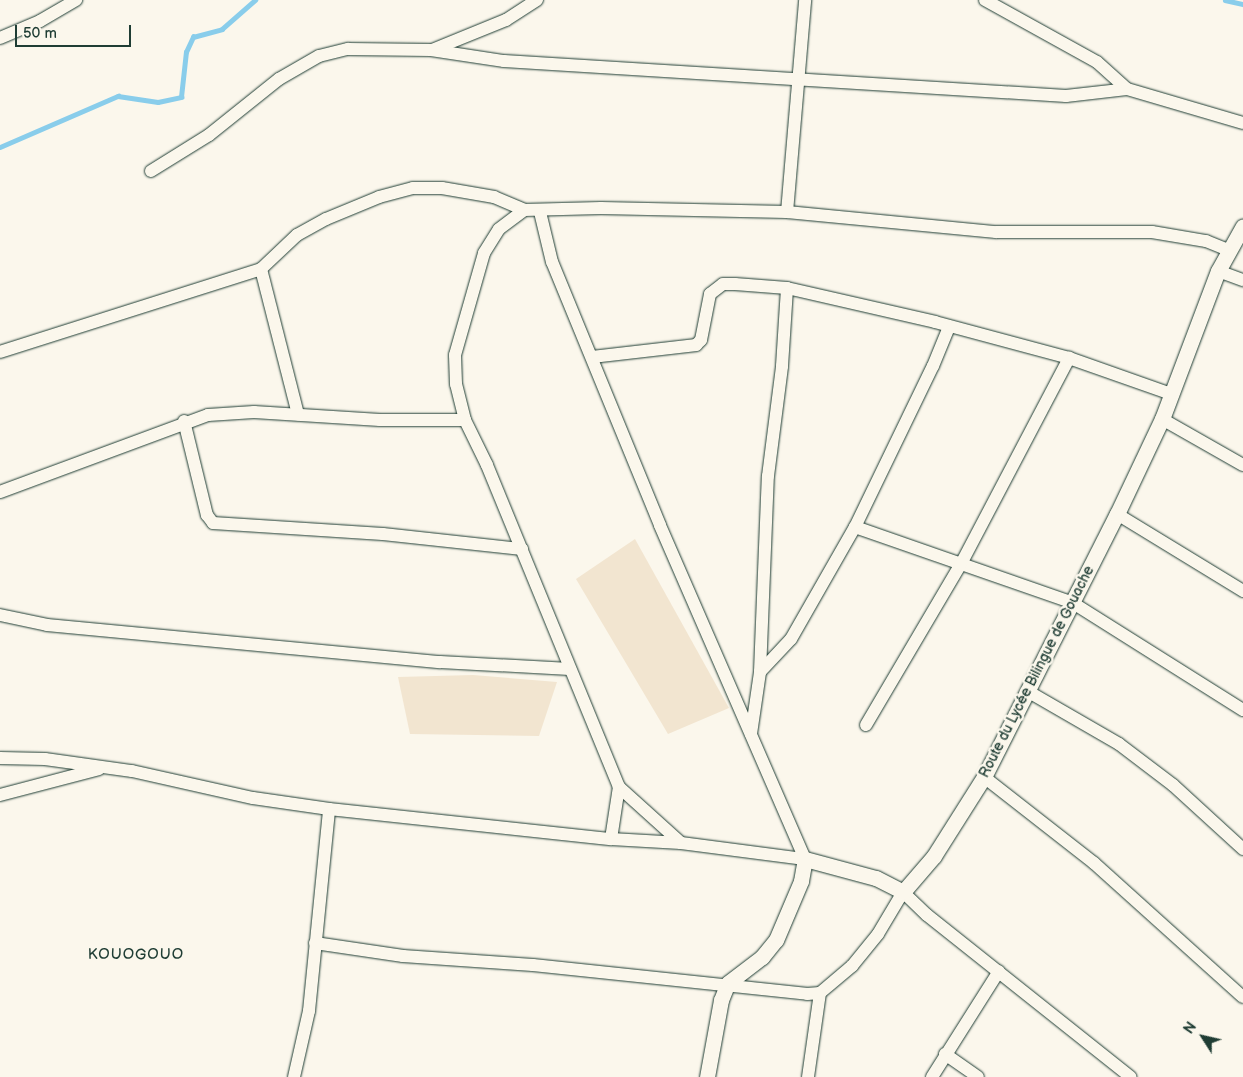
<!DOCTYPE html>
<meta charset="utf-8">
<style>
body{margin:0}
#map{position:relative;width:1243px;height:1077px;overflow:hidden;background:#fbf7ec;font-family:"Balsamiq Sans",sans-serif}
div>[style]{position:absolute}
.built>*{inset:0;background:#f2e5d0}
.stream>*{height:4.5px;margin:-2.25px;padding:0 2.25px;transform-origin:2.25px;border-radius:2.25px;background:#89cdeb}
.roads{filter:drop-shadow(0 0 1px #1f3d34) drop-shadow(0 0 1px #1f3d34)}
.minor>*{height:12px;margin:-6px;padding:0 6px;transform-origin:6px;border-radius:6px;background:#fbf7ec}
.tertiary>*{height:15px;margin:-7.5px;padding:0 7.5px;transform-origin:7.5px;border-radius:7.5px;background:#fbf7ec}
span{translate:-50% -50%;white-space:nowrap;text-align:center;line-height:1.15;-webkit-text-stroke:5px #fbf7ec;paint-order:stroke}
.street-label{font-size:14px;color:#1f3d34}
.neighbourhood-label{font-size:15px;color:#1f3d34;letter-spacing:1px}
.north{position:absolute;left:1178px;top:1012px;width:50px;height:50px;-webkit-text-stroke:4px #fbf7ec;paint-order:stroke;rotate:305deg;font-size:14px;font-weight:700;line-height:20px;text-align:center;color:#1f3d34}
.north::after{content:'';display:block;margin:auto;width:18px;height:22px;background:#1f3d34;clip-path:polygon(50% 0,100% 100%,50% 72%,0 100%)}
.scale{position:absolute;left:15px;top:25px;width:116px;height:22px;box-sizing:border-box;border:2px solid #1f3d34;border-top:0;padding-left:6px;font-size:15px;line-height:18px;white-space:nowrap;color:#1f3d34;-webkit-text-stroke:4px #fbf7ec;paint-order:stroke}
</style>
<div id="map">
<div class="built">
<div style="clip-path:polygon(635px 539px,729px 708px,668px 734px,576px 579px)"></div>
<div style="clip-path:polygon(473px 675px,557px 682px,539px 736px,410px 734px,398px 677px)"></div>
</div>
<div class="stream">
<div style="left:1225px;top:0;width:18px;rotate:13deg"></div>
<div style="left:0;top:147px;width:129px;rotate:-23.4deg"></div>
<div style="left:118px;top:96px;width:40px;rotate:8.5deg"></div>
<div style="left:158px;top:102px;width:24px;rotate:-12deg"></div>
<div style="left:181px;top:97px;width:45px;rotate:-83.7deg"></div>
<div style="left:186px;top:52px;width:17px;rotate:-65deg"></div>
<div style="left:193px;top:37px;width:30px;rotate:-15deg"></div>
<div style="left:222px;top:29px;width:44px;rotate:-41.3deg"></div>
</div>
<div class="roads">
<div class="minor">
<div style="left:985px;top:0;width:128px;rotate:29deg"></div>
<div style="left:1097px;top:62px;width:40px;rotate:42deg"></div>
<div style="left:0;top:38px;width:43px;rotate:-23deg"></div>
<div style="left:40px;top:21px;width:42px;rotate:-30.3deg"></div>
<div style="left:432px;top:50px;width:80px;rotate:-22.1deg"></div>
<div style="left:506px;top:20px;width:37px;rotate:-33deg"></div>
<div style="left:151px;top:171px;width:68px;rotate:-31.8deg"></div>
<div style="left:209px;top:135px;width:90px;rotate:-38.7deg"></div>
<div style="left:279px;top:79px;width:46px;rotate:-29.9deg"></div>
<div style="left:319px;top:56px;width:30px;rotate:-14deg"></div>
<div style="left:348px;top:49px;width:83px;rotate:0.7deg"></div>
<div style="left:431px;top:50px;width:74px;rotate:8.6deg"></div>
<div style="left:504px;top:61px;width:563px;rotate:3.56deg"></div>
<div style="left:1066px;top:96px;width:61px;rotate:-6.5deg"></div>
<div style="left:1127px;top:89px;width:121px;rotate:16.3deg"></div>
<div style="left:787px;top:212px;width:213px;rotate:-85.1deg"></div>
<div style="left:261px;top:269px;width:50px;rotate:-43.4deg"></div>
<div style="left:297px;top:235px;width:33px;rotate:-29deg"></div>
<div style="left:326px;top:219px;width:57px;rotate:-22.5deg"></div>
<div style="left:379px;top:197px;width:35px;rotate:-15deg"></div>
<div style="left:413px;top:188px;width:29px"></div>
<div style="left:442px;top:188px;width:53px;rotate:9.8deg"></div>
<div style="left:494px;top:197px;width:33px;rotate:23deg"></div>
<div style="left:1218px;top:271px;width:27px;rotate:20deg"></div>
<div style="left:0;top:352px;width:274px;rotate:-17.6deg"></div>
<div style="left:261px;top:269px;width:150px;rotate:75.7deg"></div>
<div style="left:592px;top:357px;width:105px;rotate:-6.6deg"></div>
<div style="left:696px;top:345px;width:7px;rotate:-45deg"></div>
<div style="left:701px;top:340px;width:47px;rotate:-78.9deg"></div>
<div style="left:710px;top:294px;width:16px;rotate:-38deg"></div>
<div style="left:723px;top:284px;width:12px"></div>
<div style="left:735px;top:284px;width:52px;rotate:4.4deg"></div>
<div style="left:787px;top:288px;width:152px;rotate:12.9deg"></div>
<div style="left:935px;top:322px;width:139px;rotate:15deg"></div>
<div style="left:1069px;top:358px;width:108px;rotate:19.4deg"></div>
<div style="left:1162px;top:419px;width:93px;rotate:29.6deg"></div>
<div style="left:184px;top:421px;width:97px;rotate:76.3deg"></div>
<div style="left:207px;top:515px;width:10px;rotate:53deg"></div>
<div style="left:213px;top:523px;width:170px;rotate:3.7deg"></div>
<div style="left:383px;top:534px;width:140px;rotate:6.2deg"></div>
<div style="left:0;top:492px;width:222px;rotate:-20.3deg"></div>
<div style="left:208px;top:415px;width:46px;rotate:-3.7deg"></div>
<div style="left:254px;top:412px;width:126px;rotate:3.6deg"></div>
<div style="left:380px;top:420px;width:85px"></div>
<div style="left:1117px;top:514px;width:148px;rotate:31.4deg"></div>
<div style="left:855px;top:527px;width:231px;rotate:19.2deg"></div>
<div style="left:1073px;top:603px;width:201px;rotate:32.2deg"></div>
<div style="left:0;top:615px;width:48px;rotate:12deg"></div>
<div style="left:47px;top:625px;width:395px;rotate:5.4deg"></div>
<div style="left:440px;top:662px;width:130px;rotate:3.1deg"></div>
<div style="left:760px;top:672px;width:45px;rotate:-46.8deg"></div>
<div style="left:791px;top:639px;width:129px;rotate:-60.3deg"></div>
<div style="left:855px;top:527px;width:179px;rotate:-64.2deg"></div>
<div style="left:933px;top:366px;width:42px;rotate:-67.7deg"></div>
<div style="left:1029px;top:692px;width:104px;rotate:30deg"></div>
<div style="left:1119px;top:744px;width:68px;rotate:37.2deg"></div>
<div style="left:1173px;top:785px;width:95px;rotate:42.4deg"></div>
<div style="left:866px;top:725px;width:187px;rotate:-59.5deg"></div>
<div style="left:961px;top:564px;width:233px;rotate:-62.3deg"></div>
<div style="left:751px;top:734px;width:63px;rotate:-81.7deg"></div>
<div style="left:760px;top:672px;width:196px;rotate:-87.7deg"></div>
<div style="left:768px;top:476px;width:111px;rotate:-82.7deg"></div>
<div style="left:782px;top:366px;width:78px;rotate:-86.3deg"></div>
<div style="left:0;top:758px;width:45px;rotate:1.3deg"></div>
<div style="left:45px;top:759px;width:88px;rotate:7.9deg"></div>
<div style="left:132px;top:771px;width:124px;rotate:12.6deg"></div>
<div style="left:253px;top:798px;width:77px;rotate:8.2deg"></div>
<div style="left:329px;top:809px;width:284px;rotate:6.1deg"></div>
<div style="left:611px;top:839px;width:70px;rotate:3.3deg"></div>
<div style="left:681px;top:843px;width:125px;rotate:7.4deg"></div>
<div style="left:805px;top:859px;width:364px;rotate:-113.5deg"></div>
<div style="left:660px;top:525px;width:284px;rotate:-112.3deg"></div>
<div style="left:552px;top:262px;width:51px;rotate:-103.5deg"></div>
<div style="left:984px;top:777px;width:140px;rotate:38deg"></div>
<div style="left:1094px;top:863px;width:200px;rotate:42deg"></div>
<div style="left:0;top:795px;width:102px;rotate:-14.7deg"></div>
<div style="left:611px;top:839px;width:53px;rotate:-81.3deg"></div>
<div style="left:681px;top:843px;width:84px;rotate:-137.9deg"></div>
<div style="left:619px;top:787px;width:348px;rotate:-112.3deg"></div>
<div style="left:487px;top:465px;width:50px;rotate:-116.1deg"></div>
<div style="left:465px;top:420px;width:37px;rotate:-104deg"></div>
<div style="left:456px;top:384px;width:29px;rotate:-92deg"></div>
<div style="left:455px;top:355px;width:106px;rotate:-74.1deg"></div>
<div style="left:484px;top:253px;width:28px;rotate:-58deg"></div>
<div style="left:499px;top:229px;width:31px;rotate:-37deg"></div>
<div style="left:524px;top:210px;width:77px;rotate:-1.5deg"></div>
<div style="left:601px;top:208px;width:186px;rotate:1.2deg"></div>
<div style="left:787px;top:212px;width:210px;rotate:5.5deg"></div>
<div style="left:996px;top:232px;width:156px"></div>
<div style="left:1152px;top:232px;width:55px;rotate:9.5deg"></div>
<div style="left:1206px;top:241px;width:24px;rotate:22deg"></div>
<div style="left:315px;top:943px;width:89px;rotate:8.4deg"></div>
<div style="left:403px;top:956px;width:130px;rotate:4deg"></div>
<div style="left:533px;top:965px;width:276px;rotate:6deg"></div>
<div style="left:807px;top:994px;width:13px;rotate:-4deg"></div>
<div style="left:820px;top:993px;width:42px;rotate:-40.2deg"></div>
<div style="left:852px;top:966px;width:41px;rotate:-50.9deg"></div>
<div style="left:878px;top:934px;width:49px;rotate:-59.2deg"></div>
<div style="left:903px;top:892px;width:33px;rotate:44deg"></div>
<div style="left:927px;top:915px;width:260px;rotate:38.5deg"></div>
<div style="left:945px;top:1054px;width:40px;rotate:34.9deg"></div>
<div style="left:294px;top:1077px;width:68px;rotate:-77.2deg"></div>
<div style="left:309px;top:1011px;width:203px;rotate:-84.3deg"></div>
<div style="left:808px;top:1077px;width:85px;rotate:-81.9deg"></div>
<div style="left:932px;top:1077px;width:125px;rotate:-57.7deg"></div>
</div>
<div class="tertiary">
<div style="left:707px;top:1077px;width:78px;rotate:-79.7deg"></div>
<div style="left:721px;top:1000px;width:18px;rotate:-68deg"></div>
<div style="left:728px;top:983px;width:43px;rotate:-37.4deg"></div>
<div style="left:762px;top:957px;width:22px;rotate:-51deg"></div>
<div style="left:776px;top:940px;width:64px;rotate:-67deg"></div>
<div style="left:801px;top:881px;width:22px;rotate:-80deg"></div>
<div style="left:805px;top:859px;width:73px;rotate:15deg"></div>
<div style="left:876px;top:878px;width:30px;rotate:27deg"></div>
<div style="left:903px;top:892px;width:48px;rotate:-49.3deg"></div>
<div style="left:934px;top:856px;width:93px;rotate:-57.7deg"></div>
<div style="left:984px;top:777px;width:295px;rotate:-63.2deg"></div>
<div style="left:1117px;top:514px;width:105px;rotate:-64.7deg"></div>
<div style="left:1162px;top:419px;width:158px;rotate:-69.3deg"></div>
<div style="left:1218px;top:271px;width:51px;rotate:-60.9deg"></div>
</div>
</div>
<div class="street-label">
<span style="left:1037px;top:672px;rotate:-63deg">Route du Lycée Bilingue de Gouache</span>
</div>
<div class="neighbourhood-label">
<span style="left:136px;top:955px">KOUOGOUO</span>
</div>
<div class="north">N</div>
<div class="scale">50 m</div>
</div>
